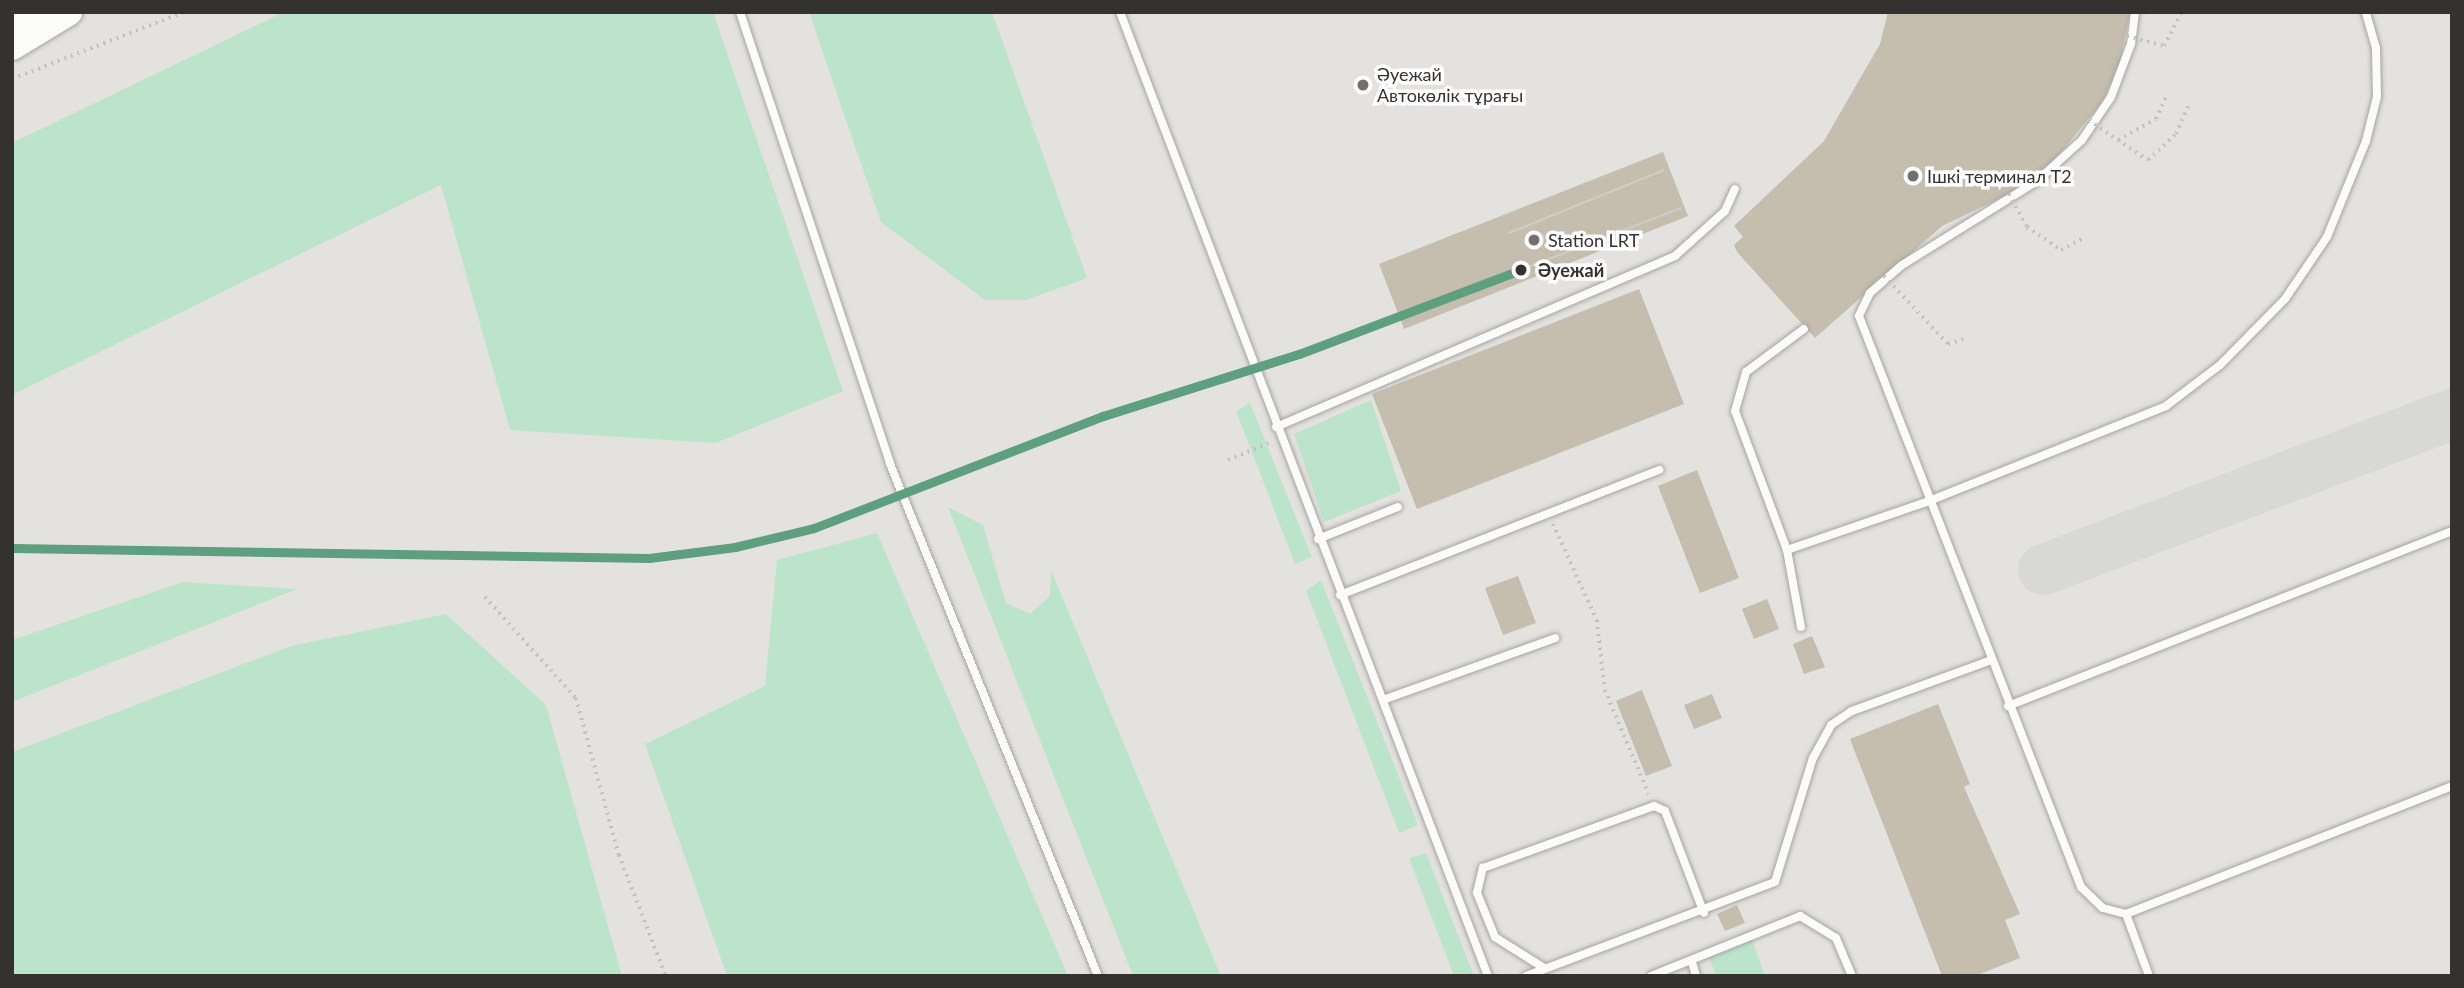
<!DOCTYPE html>
<meta charset="utf-8">
<style>
body{margin:0}
#map{position:relative;width:2464px;height:988px;overflow:hidden;background:#e4e2de;font-family:Lato,sans-serif}
div>[style]{position:absolute}
.green>*{inset:0;background:#bce4ca}
.taxiway>*{height:51px;margin:-25.5px;padding:0 25.5px;transform-origin:25.5px;border-radius:25.5px;background:#d8d8d5}
.building>*{inset:0;background:#c5beae}
.path>*{height:3.5px;margin-top:-1.75px;transform-origin:0;background:repeating-linear-gradient(90deg,#c2c1bf 0 2px,transparent 0 7px)}
.roads{filter:drop-shadow(0 0 2px #a6a4a2) drop-shadow(0 0 2px #a6a4a2)}
.lane>*{height:8px;margin:-4px;padding:0 4px;transform-origin:4px;border-radius:4px;background:#fbfbfa}
.primary>*{height:24px;margin:-12px;padding:0 12px;transform-origin:12px;border-radius:12px;background:#fbfbfa}
.highway>*{height:28px;margin:-14px;padding:0 14px;transform-origin:14px;border-radius:14px;background:#fbfbfa}
.tram>*{height:2px;margin:-1px;padding:0 1px;transform-origin:1px;border-radius:1px;background:#cdcdcc}
.path-bridge>*{height:3.5px;margin-top:-1.75px;transform-origin:0;background:repeating-linear-gradient(90deg,#c2c1bf 0 2px,transparent 0 7px)}
.rail-1>*{height:9px;margin:-4.5px;padding:0 4.5px;transform-origin:4.5px;border-radius:4.5px;background:#5e9f7f}
.dots>*{width:19px;height:19px;translate:-50% -50%;box-sizing:border-box;border:4px solid #fff;border-radius:50%}
span{translate:-50% -50%;white-space:nowrap;text-align:center;line-height:1.15;-webkit-text-stroke:7px #fff;paint-order:stroke}
.poi-label{font-size:18px;color:#33322f}
.left{translate:0 -50%;text-align:left}
.stop-label{font-size:18px;color:#33322f;font-weight:700}
.frame{position:absolute;inset:0;border:14px solid #33322f;pointer-events:none}
</style>
<div id="map">
<div class="green">
<div style="clip-path:polygon(284px 12px,713px 12px,843px 391px,716px 443px,510px 430px,441px 185px,12px 395px,12px 143px)"></div>
<div style="clip-path:polygon(809px 12px,992px 12px,1087px 278px,1026px 300px,985px 300px,881px 222px)"></div>
<div style="clip-path:polygon(1371px 400px,1401px 491px,1324px 522px,1294px 434px)"></div>
<div style="clip-path:polygon(1250px 403px,1312px 557px,1295px 564px,1236px 411px)"></div>
<div style="clip-path:polygon(948px 507px,983px 525px,1006px 603px,1030px 614px,1050px 596px,1051px 570px,1221px 976px,1133px 976px)"></div>
<div style="clip-path:polygon(877px 533px,1068px 976px,727px 976px,645px 744px,765px 686px,777px 560px)"></div>
<div style="clip-path:polygon(1321px 580px,1418px 825px,1399px 833px,1306px 591px)"></div>
<div style="clip-path:polygon(183px 582px,297px 589px,12px 702px,12px 640px)"></div>
<div style="clip-path:polygon(446px 614px,546px 705px,622px 976px,12px 976px,12px 752px,291px 646px)"></div>
<div style="clip-path:polygon(1426px 853px,1474px 976px,1454px 976px,1409px 858px)"></div>
<div style="clip-path:polygon(1751px 937px,1765px 976px,1716px 976px,1708px 955px)"></div>
</div>
<div class="taxiway">
<div style="left:2043px;top:569px;width:437px;rotate:-20.8deg"></div>
</div>
<div class="building">
<div style="clip-path:polygon(1888px 12px,2130px 12px,2120px 62px,2103px 101px,2052px 163px,2017px 190px,1942px 226px,1815px 338px,1737px 252px,1734px 245px,1743px 237px,1734px 226px,1824px 141px,1880px 44px)"></div>
<div style="clip-path:polygon(1663px 152px,1688px 216px,1404px 329px,1379px 264px)"></div>
<div style="clip-path:polygon(1639px 289px,1684px 404px,1417px 509px,1372px 394px)"></div>
<div style="clip-path:polygon(1697px 470px,1739px 578px,1700px 593px,1658px 486px)"></div>
<div style="clip-path:polygon(1518px 576px,1536px 623px,1503px 635px,1485px 588px)"></div>
<div style="clip-path:polygon(1767px 599px,1779px 629px,1754px 639px,1742px 609px)"></div>
<div style="clip-path:polygon(1812px 636px,1825px 667px,1804px 674px,1793px 644px)"></div>
<div style="clip-path:polygon(1642px 690px,1672px 766px,1646px 776px,1616px 701px)"></div>
<div style="clip-path:polygon(1712px 694px,1722px 718px,1694px 729px,1684px 705px)"></div>
<div style="clip-path:polygon(1938px 704px,1970px 784px,1964px 787px,2020px 914px,2005px 920px,2020px 958px,1975px 976px,1942px 976px,1850px 739px)"></div>
<div style="clip-path:polygon(1737px 905px,1745px 923px,1725px 931px,1717px 914px)"></div>
</div>
<div class="path">
<div style="left:12px;top:79px;width:185px;rotate:-21.3deg"></div>
<div style="left:2118px;top:140px;width:36px;rotate:34deg"></div>
<div style="left:2148px;top:160px;width:38px;rotate:-43deg"></div>
<div style="left:2176px;top:134px;width:30px;rotate:-67deg"></div>
<div style="left:1228px;top:460px;width:47px;rotate:-22.7deg"></div>
<div style="left:1553px;top:524px;width:106px;rotate:65.4deg"></div>
<div style="left:1597px;top:620px;width:70px;rotate:83.5deg"></div>
<div style="left:1605px;top:690px;width:113px;rotate:67.1deg"></div>
<div style="left:485px;top:597px;width:136px;rotate:48deg"></div>
<div style="left:576px;top:698px;width:163px;rotate:74.7deg"></div>
<div style="left:619px;top:855px;width:130px;rotate:68.8deg"></div>
</div>
<div class="roads">
<div class="lane">
<div style="left:740px;top:12px;width:476px;rotate:71.6deg"></div>
<div style="left:890px;top:464px;width:553px;rotate:67.89deg"></div>
<div style="left:1120px;top:12px;width:1032px;rotate:69.11deg"></div>
<div style="left:2135px;top:12px;width:32px;rotate:97deg"></div>
<div style="left:2131px;top:44px;width:57px;rotate:110.7deg"></div>
<div style="left:2111px;top:97px;width:52px;rotate:124deg"></div>
<div style="left:2082px;top:140px;width:61px;rotate:137.7deg"></div>
<div style="left:2037px;top:181px;width:159px;rotate:148.1deg"></div>
<div style="left:1902px;top:265px;width:43px;rotate:138.8deg"></div>
<div style="left:1870px;top:293px;width:25px;rotate:116deg"></div>
<div style="left:1859px;top:316px;width:613px;rotate:68.75deg"></div>
<div style="left:2081px;top:887px;width:30px;rotate:44deg"></div>
<div style="left:2103px;top:908px;width:24px;rotate:15deg"></div>
<div style="left:2126px;top:914px;width:350px;rotate:-21.4deg"></div>
<div style="left:1276px;top:427px;width:434px;rotate:-23.2deg"></div>
<div style="left:1675px;top:256px;width:67px;rotate:-42deg"></div>
<div style="left:1725px;top:211px;width:24px;rotate:-66deg"></div>
<div style="left:1318px;top:539px;width:86px;rotate:-21.8deg"></div>
<div style="left:1787px;top:550px;width:148px;rotate:-110.5deg"></div>
<div style="left:1735px;top:411px;width:41px;rotate:-74.2deg"></div>
<div style="left:1746px;top:372px;width:72px;rotate:-36.6deg"></div>
<div style="left:1340px;top:595px;width:343px;rotate:-21.4deg"></div>
<div style="left:1801px;top:627px;width:78px;rotate:-100.3deg"></div>
<div style="left:1787px;top:550px;width:150px;rotate:-19deg"></div>
<div style="left:1929px;top:501px;width:255px;rotate:-21.8deg"></div>
<div style="left:2166px;top:406px;width:68px;rotate:-37.2deg"></div>
<div style="left:2220px;top:365px;width:93px;rotate:-45.4deg"></div>
<div style="left:2285px;top:299px;width:75px;rotate:-55.9deg"></div>
<div style="left:2327px;top:237px;width:104px;rotate:-67.9deg"></div>
<div style="left:2366px;top:141px;width:45px;rotate:-76deg"></div>
<div style="left:2377px;top:97px;width:49px;rotate:-91.2deg"></div>
<div style="left:2376px;top:48px;width:37px;rotate:-106deg"></div>
<div style="left:1383px;top:700px;width:183px;rotate:-19.8deg"></div>
<div style="left:2008px;top:706px;width:477px;rotate:-21.5deg"></div>
<div style="left:2126px;top:914px;width:66px;rotate:69.6deg"></div>
<div style="left:1692px;top:962px;width:15px;rotate:74deg"></div>
<div style="left:1544px;top:968px;width:58px;rotate:-147.7deg"></div>
<div style="left:1495px;top:937px;width:48px;rotate:-112.2deg"></div>
<div style="left:1477px;top:893px;width:26px;rotate:-77deg"></div>
<div style="left:1483px;top:868px;width:182px;rotate:-19.9deg"></div>
<div style="left:1654px;top:806px;width:12px;rotate:24deg"></div>
<div style="left:1665px;top:811px;width:109px;rotate:69.1deg"></div>
<div style="left:1526px;top:976px;width:266px;rotate:-20.7deg"></div>
<div style="left:1775px;top:882px;width:130px;rotate:-73deg"></div>
<div style="left:1813px;top:758px;width:38px;rotate:-61deg"></div>
<div style="left:1831px;top:725px;width:25px;rotate:-34deg"></div>
<div style="left:1852px;top:711px;width:146px;rotate:-20.1deg"></div>
<div style="left:1651px;top:976px;width:161px;rotate:-21.9deg"></div>
<div style="left:1800px;top:916px;width:42px;rotate:31.4deg"></div>
<div style="left:1836px;top:938px;width:41px;rotate:67.2deg"></div>
</div>
<div class="primary">
<div style="left:12px;top:26px;width:39px;rotate:-21deg"></div>
</div>
<div class="highway">
<div style="left:12px;top:46px;width:66px;rotate:-31.3deg"></div>
</div>
</div>
<div class="tram">
<div style="left:1509px;top:233px;width:167px;rotate:-22.1deg"></div>
<div style="left:1523px;top:269px;width:169px;rotate:-21.1deg"></div>
</div>
<div class="path-bridge">
<div style="left:2127px;top:36px;width:38px;rotate:15deg"></div>
<div style="left:2164px;top:46px;width:38px;rotate:-63deg"></div>
<div style="left:2089px;top:120px;width:35px;rotate:35deg"></div>
<div style="left:2118px;top:140px;width:43px;rotate:-28.9deg"></div>
<div style="left:2156px;top:119px;width:24px;rotate:-66deg"></div>
<div style="left:2009px;top:194px;width:38px;rotate:61deg"></div>
<div style="left:2027px;top:227px;width:41px;rotate:34.1deg"></div>
<div style="left:2061px;top:250px;width:24px;rotate:-28deg"></div>
<div style="left:1884px;top:276px;width:93px;rotate:46.7deg"></div>
<div style="left:1948px;top:344px;width:16px;rotate:-18deg"></div>
</div>
<div class="rail-1">
<div style="left:12px;top:548px;width:637px;rotate:0.9deg"></div>
<div style="left:649px;top:558px;width:87px;rotate:-7.3deg"></div>
<div style="left:735px;top:547px;width:81px;rotate:-13.5deg"></div>
<div style="left:814px;top:528px;width:310px;rotate:-21.2deg"></div>
<div style="left:1103px;top:416px;width:206px;rotate:-17.6deg"></div>
<div style="left:1299px;top:354px;width:240px;rotate:-20.8deg"></div>
</div>
<div class="dots">
<div style="left:1363px;top:85px;background:#71706c"></div>
<div style="left:1913px;top:176px;background:#71706c"></div>
<div style="left:1534px;top:240px;background:#71706c"></div>
<div style="left:1521px;top:270px;background:#33322f"></div>
</div>
<div class="poi-label">
<span class="left" style="left:1377px;top:85px">Әуежай<br>Автокөлік тұрағы</span>
<span class="left" style="left:1927px;top:176px">Ішкі терминал T2</span>
<span class="left" style="left:1548px;top:240px">Station LRT</span>
</div>
<div class="stop-label">
<span class="left" style="left:1538px;top:270px">Әуежай</span>
</div>
<div class="frame"></div>
</div>
